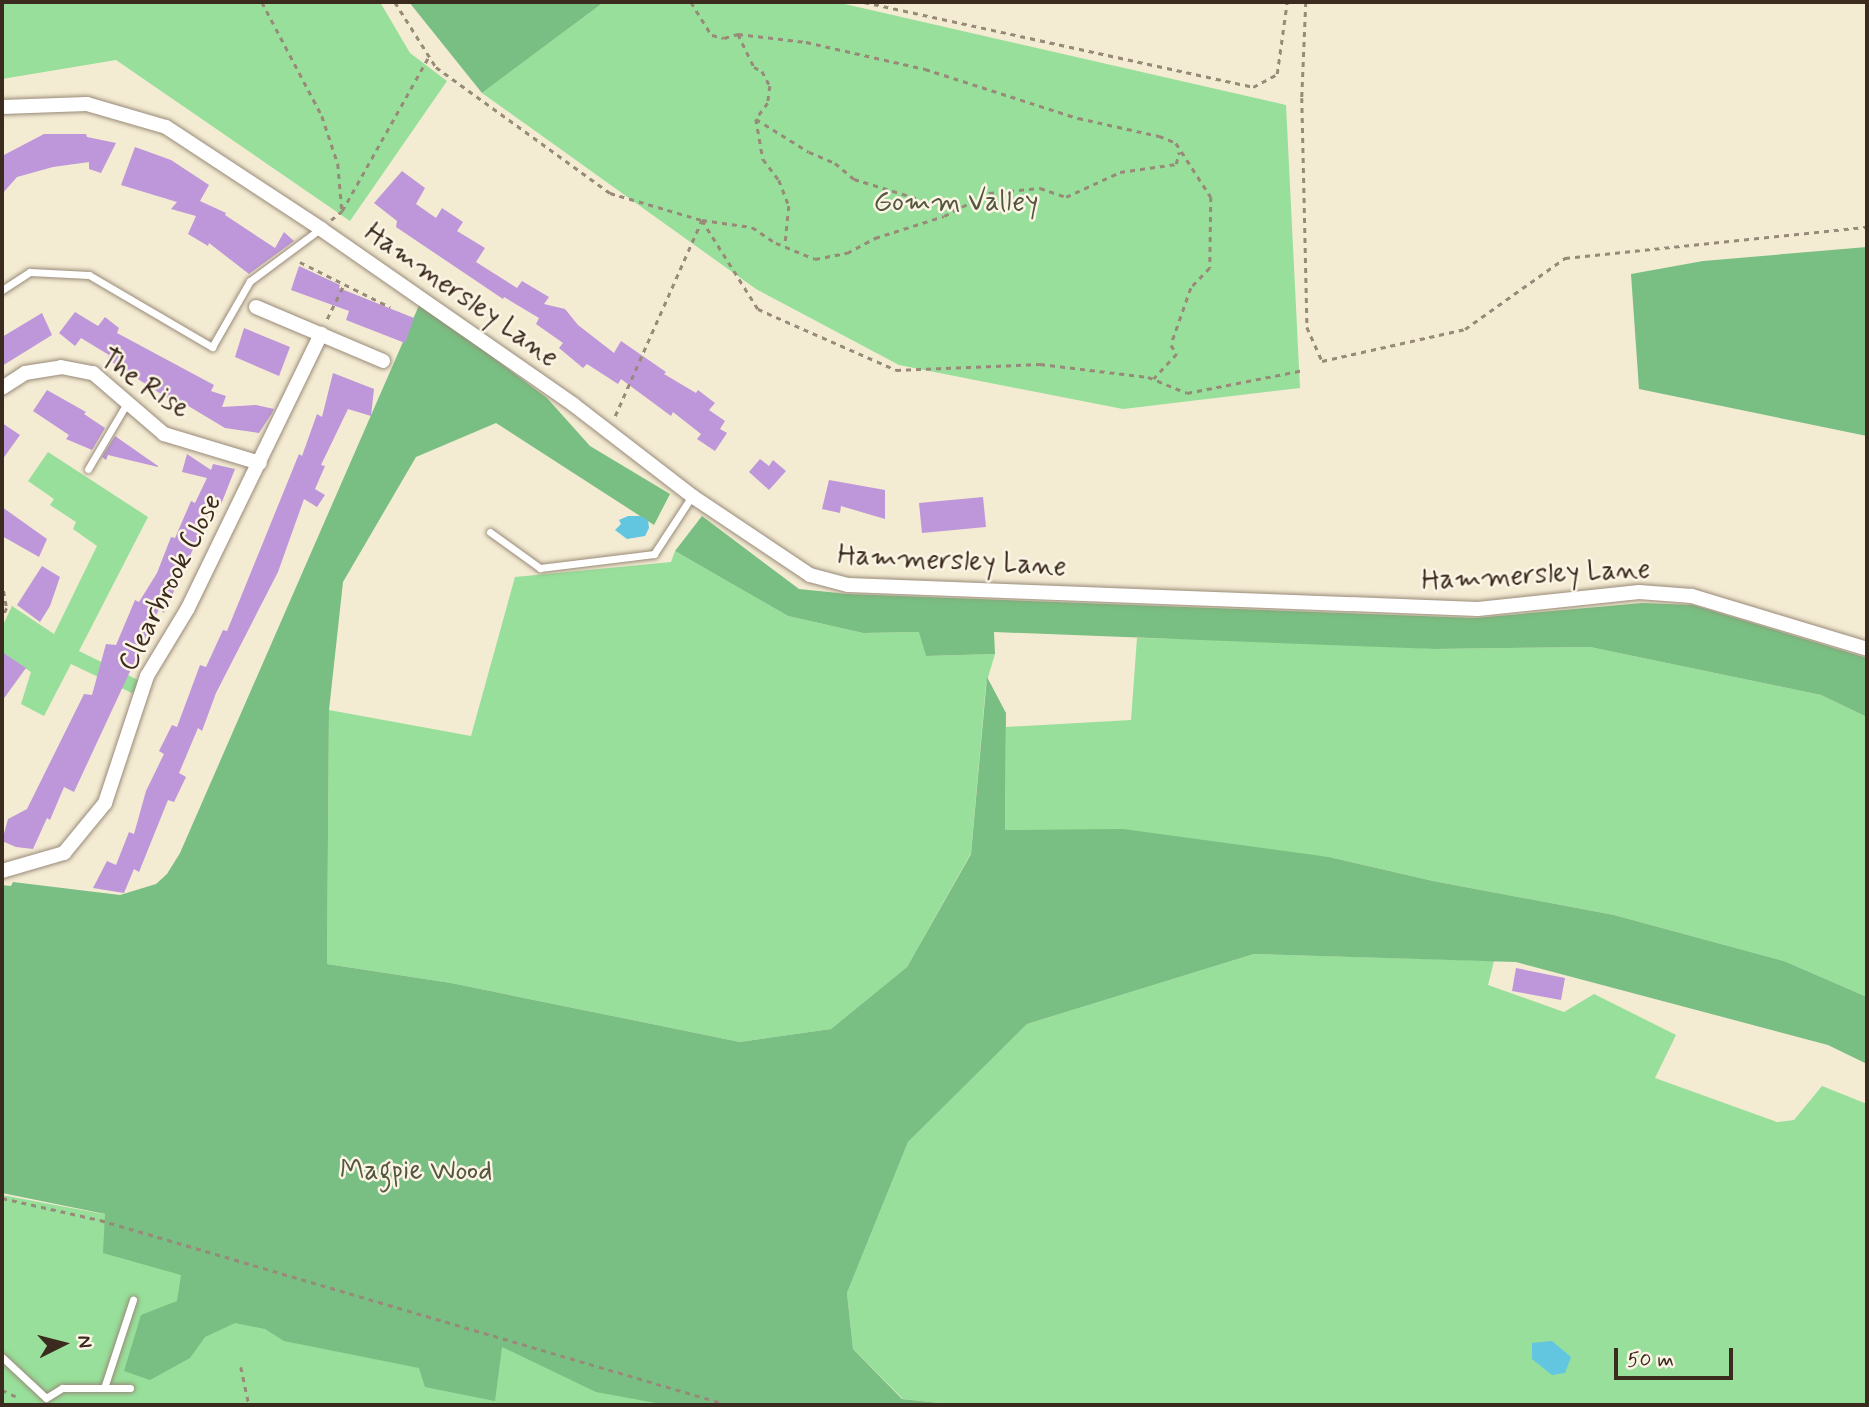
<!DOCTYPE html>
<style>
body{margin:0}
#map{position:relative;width:1869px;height:1407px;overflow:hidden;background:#f4ebd3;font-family:Mynerve,sans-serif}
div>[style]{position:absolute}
.green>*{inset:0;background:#97df9a}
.forest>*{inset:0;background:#79be82}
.water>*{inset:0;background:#62c6e0}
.building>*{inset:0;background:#bd97d9}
.path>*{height:2.5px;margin-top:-1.25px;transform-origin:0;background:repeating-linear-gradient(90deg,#988a78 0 5px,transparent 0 10px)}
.roads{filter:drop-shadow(0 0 2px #988a78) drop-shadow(0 0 2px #988a78)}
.service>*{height:7px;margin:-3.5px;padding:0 3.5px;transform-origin:3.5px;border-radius:3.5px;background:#fff}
.minor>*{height:14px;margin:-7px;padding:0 7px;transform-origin:7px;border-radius:7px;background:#fff}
span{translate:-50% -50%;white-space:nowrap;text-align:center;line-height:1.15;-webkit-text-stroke:5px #fcf5e5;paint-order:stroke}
.park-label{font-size:28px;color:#52573d}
.street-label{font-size:28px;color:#3b2a1e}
.frame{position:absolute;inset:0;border:4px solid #3b2a1e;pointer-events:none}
.north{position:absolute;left:28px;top:1309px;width:70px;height:70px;-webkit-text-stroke:5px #fcf5e5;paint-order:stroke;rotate:84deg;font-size:19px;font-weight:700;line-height:28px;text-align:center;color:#3b2a1e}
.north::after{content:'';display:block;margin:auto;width:24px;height:32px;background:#3b2a1e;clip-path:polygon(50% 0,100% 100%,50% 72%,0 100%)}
.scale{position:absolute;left:1614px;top:1348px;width:119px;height:32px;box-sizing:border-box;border:4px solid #3b2a1e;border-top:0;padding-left:9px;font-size:21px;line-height:24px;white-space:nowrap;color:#3b2a1e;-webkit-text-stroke:5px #fcf5e5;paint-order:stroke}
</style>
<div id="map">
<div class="green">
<div style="clip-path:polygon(2px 2px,380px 2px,410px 53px,447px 81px,350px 221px,116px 60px,2px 79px)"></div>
<div style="clip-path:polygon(604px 2px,836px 2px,1286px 105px,1300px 388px,1123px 409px,899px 365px,756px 289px,482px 93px)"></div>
<div style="clip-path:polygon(48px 452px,148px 517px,79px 651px,140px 681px,134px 694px,71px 664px,44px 716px,21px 704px,31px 672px,2px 653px,2px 627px,12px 606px,54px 634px,97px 546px,73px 529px,76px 522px,50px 505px,54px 499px,28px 481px)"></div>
<div style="clip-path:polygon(675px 551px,788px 616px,863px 633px,920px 632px,926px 656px,995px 654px,986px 684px,971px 853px,907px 967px,831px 1029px,740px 1042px,451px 983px,327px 964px,329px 710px,471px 736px,515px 577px,671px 562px)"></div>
<div style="clip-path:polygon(1137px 638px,1320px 641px,1435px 649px,1590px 647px,1821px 695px,1867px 717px,1867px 997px,1784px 961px,1614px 915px,1433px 881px,1329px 857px,1005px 830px,1006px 727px,1131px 720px)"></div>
<div style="clip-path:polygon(1254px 954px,1494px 961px,1488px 985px,1564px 1012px,1594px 994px,1676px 1035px,1655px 1078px,1777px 1122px,1794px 1120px,1822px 1086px,1867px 1104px,1867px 1405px,958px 1405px,903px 1399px,853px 1349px,847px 1293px,908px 1142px,1027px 1024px)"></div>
<div style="clip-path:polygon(2px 1195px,294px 1250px,686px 1405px,2px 1405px)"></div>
</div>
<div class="forest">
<div style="clip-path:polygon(409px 2px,604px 2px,482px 93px)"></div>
<div style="clip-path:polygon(1867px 247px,1867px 436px,1639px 389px,1631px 274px,1703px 261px)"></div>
<div style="clip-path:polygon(420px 303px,547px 398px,590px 446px,670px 494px,654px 525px,496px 423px,416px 457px,343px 582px,329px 710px,327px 964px,451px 983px,740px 1042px,831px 1029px,907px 967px,971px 854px,987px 677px,1006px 713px,1005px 830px,1123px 829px,1329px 857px,1433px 881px,1614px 915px,1784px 961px,1867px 997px,1867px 1064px,1828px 1045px,1516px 962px,1254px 954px,1027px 1024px,908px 1142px,847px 1293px,853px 1349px,902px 1399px,958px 1405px,667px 1405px,596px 1392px,502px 1347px,495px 1401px,425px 1387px,419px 1368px,284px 1341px,265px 1329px,235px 1323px,205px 1337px,190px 1358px,150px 1380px,124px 1371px,141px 1315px,177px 1301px,181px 1275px,103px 1253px,105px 1214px,2px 1193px,2px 885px,11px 886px,13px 882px,120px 895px,156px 884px,167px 874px,180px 853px)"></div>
<div style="clip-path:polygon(702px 516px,799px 589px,848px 594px,1475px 618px,1642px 603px,1693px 605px,1867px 658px,1867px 717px,1821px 695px,1590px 647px,1435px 649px,994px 632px,995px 654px,926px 656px,919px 632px,863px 633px,788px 616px,675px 551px)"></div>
</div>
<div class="water">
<div style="clip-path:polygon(628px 516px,641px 516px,648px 520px,649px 528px,645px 536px,627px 539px,615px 530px,621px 524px,619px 520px)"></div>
<div style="clip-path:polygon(1552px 1341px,1571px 1357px,1565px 1373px,1552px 1375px,1532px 1359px,1532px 1343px)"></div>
</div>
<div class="building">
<div style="clip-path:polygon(44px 134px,86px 134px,87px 137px,116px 143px,101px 173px,89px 169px,89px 162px,53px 167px,17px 177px,2px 194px,2px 156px)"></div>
<div style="clip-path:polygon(135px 147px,171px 160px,209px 185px,200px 201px,226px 213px,225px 215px,275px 248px,284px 232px,294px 241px,249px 274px,209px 243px,208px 246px,188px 234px,196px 216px,171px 209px,177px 202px,121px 185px)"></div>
<div style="clip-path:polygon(402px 171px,425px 188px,416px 204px,436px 218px,442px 208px,463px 222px,457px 231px,485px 248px,476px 262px,517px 288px,522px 281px,549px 297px,544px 304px,565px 309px,578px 325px,614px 353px,621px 341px,666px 372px,664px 374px,696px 393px,698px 390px,715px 403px,709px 410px,725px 421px,720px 429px,727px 433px,715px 451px,697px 439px,701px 434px,673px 412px,671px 416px,621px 379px,618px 384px,587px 364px,583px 368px,559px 348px,563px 343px,536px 324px,539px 318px,504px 297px,503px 299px,396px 227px,397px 221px,374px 203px)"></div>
<div style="clip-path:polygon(299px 266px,340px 285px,339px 288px,414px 318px,405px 343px,346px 320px,349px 311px,291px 290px)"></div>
<div style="clip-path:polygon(75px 312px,98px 326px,105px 317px,119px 328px,117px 333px,214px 385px,211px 391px,226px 396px,222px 407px,256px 405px,274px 409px,272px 413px,259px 433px,225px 428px,180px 401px,178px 405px,107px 359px,109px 355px,81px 338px,75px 346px,59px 333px)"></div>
<div style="clip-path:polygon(42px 313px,52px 335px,2px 366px,2px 337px)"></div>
<div style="clip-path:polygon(244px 328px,290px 347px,279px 376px,235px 357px)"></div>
<div style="clip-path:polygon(333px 373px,374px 389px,371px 416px,348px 409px,321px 465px,325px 466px,315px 489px,325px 495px,317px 507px,304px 499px,278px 572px,216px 693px,202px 731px,198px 728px,179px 773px,186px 777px,174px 802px,168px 800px,139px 872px,134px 869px,124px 893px,93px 888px,107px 861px,116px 865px,129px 832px,134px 834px,146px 791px,164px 754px,159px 751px,172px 725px,177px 727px,200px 665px,206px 667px,223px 630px,227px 631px,299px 454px,302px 456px,317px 414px,322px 417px)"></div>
<div style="clip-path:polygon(47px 390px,86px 412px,84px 414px,105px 428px,92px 450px,66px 439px,69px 435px,33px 411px)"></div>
<div style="clip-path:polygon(2px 423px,20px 435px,2px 460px)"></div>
<div style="clip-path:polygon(115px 436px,158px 466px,158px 467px,108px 455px,106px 460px,102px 457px)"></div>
<div style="clip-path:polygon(187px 454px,211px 470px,213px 464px,235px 469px,220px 507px,214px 503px,164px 613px,159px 609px,74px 792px,64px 787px,50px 820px,47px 818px,33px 849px,16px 847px,2px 841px,8px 819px,27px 809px,84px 694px,92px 695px,106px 644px,116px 645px,135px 600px,139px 602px,157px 573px,171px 537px,175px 538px,191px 501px,195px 503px,207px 478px,182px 472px)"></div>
<div style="clip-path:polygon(760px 459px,769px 466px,773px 460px,786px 471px,769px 490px,749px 472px)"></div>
<div style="clip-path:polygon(829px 480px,885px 490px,885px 519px,841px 506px,840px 513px,822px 509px)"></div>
<div style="clip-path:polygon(983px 497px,986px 527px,922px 533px,919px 503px)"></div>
<div style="clip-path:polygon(2px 507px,47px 539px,39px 557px,2px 536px)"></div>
<div style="clip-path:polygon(42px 566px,60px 577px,50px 606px,40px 622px,17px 605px)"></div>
<div style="clip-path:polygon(2px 652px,26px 668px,2px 701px)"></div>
<div style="clip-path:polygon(1516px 968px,1565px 978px,1561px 1000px,1512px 991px)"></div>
</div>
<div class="path">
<div style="left:262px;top:2px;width:129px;rotate:62.2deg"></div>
<div style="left:322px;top:116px;width:51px;rotate:71.6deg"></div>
<div style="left:338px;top:164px;width:47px;rotate:85.1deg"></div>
<div style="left:395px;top:2px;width:77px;rotate:57.8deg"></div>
<div style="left:436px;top:67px;width:215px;rotate:35.9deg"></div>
<div style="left:610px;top:193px;width:96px;rotate:16.4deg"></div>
<div style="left:702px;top:220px;width:105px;rotate:57.8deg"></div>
<div style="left:758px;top:309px;width:151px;rotate:23.8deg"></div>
<div style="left:896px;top:370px;width:144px;rotate:-2.4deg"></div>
<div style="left:1040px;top:364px;width:109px;rotate:6.9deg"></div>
<div style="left:1148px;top:377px;width:42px;rotate:22.3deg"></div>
<div style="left:1187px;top:393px;width:119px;rotate:-11.1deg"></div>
<div style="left:691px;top:2px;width:39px;rotate:58deg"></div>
<div style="left:712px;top:35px;width:12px;rotate:14deg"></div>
<div style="left:724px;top:38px;width:15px;rotate:-16deg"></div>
<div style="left:738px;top:34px;width:68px;rotate:6.7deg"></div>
<div style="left:806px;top:42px;width:122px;rotate:12.8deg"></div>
<div style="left:925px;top:69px;width:161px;rotate:17.8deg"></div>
<div style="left:1078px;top:118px;width:83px;rotate:12.5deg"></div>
<div style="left:1159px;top:136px;width:18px;rotate:22deg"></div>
<div style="left:1176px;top:143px;width:64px;rotate:57.1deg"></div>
<div style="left:1211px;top:197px;width:71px;rotate:90.8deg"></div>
<div style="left:1210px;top:268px;width:28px;rotate:134deg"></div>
<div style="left:1191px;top:288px;width:60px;rotate:109.3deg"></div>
<div style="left:1171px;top:345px;width:11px;rotate:56deg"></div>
<div style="left:1177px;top:354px;width:34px;rotate:133deg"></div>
<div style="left:864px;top:2px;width:398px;rotate:12.3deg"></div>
<div style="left:1253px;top:87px;width:27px;rotate:-28deg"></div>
<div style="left:1277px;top:74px;width:73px;rotate:-82.1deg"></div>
<div style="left:1306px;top:2px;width:96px;rotate:92.4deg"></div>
<div style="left:1302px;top:98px;width:229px;rotate:88.7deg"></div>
<div style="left:1307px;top:327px;width:37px;rotate:66deg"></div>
<div style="left:1322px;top:361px;width:147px;rotate:-12.6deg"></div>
<div style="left:1465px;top:329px;width:123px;rotate:-35.4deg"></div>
<div style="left:1565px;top:258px;width:304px;rotate:-5.9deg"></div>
<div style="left:738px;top:34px;width:37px;rotate:64deg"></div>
<div style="left:754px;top:67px;width:9px;rotate:27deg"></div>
<div style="left:762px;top:71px;width:17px;rotate:62deg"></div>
<div style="left:770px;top:86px;width:17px;rotate:97deg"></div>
<div style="left:768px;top:103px;width:20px;rotate:127deg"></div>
<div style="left:756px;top:119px;width:41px;rotate:80.1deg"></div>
<div style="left:763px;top:159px;width:26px;rotate:53deg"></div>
<div style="left:779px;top:180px;width:28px;rotate:69deg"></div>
<div style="left:789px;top:206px;width:40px;rotate:95.7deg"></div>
<div style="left:756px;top:119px;width:62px;rotate:31.9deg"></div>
<div style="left:809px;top:152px;width:28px;rotate:23deg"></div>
<div style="left:835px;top:163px;width:25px;rotate:40deg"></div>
<div style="left:854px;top:179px;width:106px;rotate:17.1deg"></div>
<div style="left:331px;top:220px;width:14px;rotate:-39deg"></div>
<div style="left:342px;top:211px;width:178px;rotate:-60.7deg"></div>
<div style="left:300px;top:262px;width:101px;rotate:26.6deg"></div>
<div style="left:327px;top:319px;width:39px;rotate:-64deg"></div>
<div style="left:615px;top:416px;width:214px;rotate:-66.1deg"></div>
<div style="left:702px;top:220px;width:50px;rotate:8deg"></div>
<div style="left:752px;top:227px;width:29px;rotate:34deg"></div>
<div style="left:776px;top:243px;width:42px;rotate:22.3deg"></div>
<div style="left:815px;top:259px;width:33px;rotate:-11deg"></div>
<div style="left:847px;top:253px;width:32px;rotate:-28deg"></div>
<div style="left:875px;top:238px;width:72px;rotate:-17.7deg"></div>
<div style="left:944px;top:216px;width:51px;rotate:-27.1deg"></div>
<div style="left:989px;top:193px;width:51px;rotate:-5.6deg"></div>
<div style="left:1040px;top:188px;width:28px;rotate:19deg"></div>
<div style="left:1066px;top:197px;width:60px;rotate:-24.8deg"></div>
<div style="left:1120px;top:172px;width:57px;rotate:-8.1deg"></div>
<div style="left:1176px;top:164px;width:12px;rotate:-76deg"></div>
<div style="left:2px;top:581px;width:27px;rotate:80deg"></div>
<div style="left:7px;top:608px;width:11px;rotate:117deg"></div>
<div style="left:2px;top:1198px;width:100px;rotate:12.7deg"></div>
<div style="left:100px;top:1220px;width:656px;rotate:16.39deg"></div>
<div style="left:241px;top:1367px;width:39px;rotate:78deg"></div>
<div style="left:2px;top:1390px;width:17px;rotate:25deg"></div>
</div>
<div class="roads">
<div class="service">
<div style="left:2px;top:290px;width:33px;rotate:-33deg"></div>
<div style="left:30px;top:272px;width:59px;rotate:2.9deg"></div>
<div style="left:89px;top:275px;width:143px;rotate:30.3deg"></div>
<div style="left:212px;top:347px;width:76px;rotate:-60.1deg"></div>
<div style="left:250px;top:281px;width:87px;rotate:-36.6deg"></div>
<div style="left:88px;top:469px;width:77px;rotate:-59.4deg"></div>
<div style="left:490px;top:532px;width:62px;rotate:35.8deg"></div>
<div style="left:540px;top:568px;width:115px;rotate:-7deg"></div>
<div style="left:654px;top:554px;width:69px;rotate:-56.8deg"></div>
<div style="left:2px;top:1357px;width:60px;rotate:43deg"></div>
<div style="left:46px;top:1398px;width:19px;rotate:-32deg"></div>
<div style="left:62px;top:1388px;width:68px"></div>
<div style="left:104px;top:1388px;width:93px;rotate:-71.8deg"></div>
</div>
<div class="minor">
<div style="left:2px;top:107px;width:85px;rotate:-2deg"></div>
<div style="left:87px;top:104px;width:82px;rotate:16.2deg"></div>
<div style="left:166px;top:127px;width:186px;rotate:33.3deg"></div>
<div style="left:321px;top:229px;width:308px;rotate:34.8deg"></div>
<div style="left:574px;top:405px;width:149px;rotate:37.6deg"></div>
<div style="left:692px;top:496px;width:142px;rotate:33.8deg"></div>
<div style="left:810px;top:575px;width:39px;rotate:15deg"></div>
<div style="left:848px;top:585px;width:630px;rotate:2.18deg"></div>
<div style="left:1478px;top:609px;width:162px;rotate:-6deg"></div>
<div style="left:1639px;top:592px;width:53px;rotate:4.3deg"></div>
<div style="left:1692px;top:596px;width:183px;rotate:16.8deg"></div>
<div style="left:256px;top:307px;width:138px;rotate:23deg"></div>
<div style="left:2px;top:388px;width:27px;rotate:-33deg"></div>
<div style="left:25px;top:373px;width:36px;rotate:-9deg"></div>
<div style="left:61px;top:367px;width:33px;rotate:11deg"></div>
<div style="left:93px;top:373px;width:94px;rotate:40.7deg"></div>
<div style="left:164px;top:434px;width:100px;rotate:16.8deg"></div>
<div style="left:2px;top:871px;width:65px;rotate:-16.2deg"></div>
<div style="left:64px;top:853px;width:65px;rotate:-50.6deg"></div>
<div style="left:105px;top:803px;width:134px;rotate:-71.7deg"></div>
<div style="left:147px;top:676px;width:79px;rotate:-58.9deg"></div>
<div style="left:188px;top:608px;width:305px;rotate:-64.1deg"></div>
</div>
</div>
<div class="park-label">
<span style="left:956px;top:203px">Gomm Valley</span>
<span style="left:416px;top:1172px">Magpie Wood</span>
</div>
<div class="street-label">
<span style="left:461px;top:296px;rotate:35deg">Hammersley Lane</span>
<span style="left:144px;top:385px;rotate:34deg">The Rise</span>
<span style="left:952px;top:562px;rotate:3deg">Hammersley Lane</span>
<span style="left:1536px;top:576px;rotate:-3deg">Hammersley Lane</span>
<span style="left:171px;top:583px;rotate:-63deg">Clearbrook Close</span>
</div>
<div class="frame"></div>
<div class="north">N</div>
<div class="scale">50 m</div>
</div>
